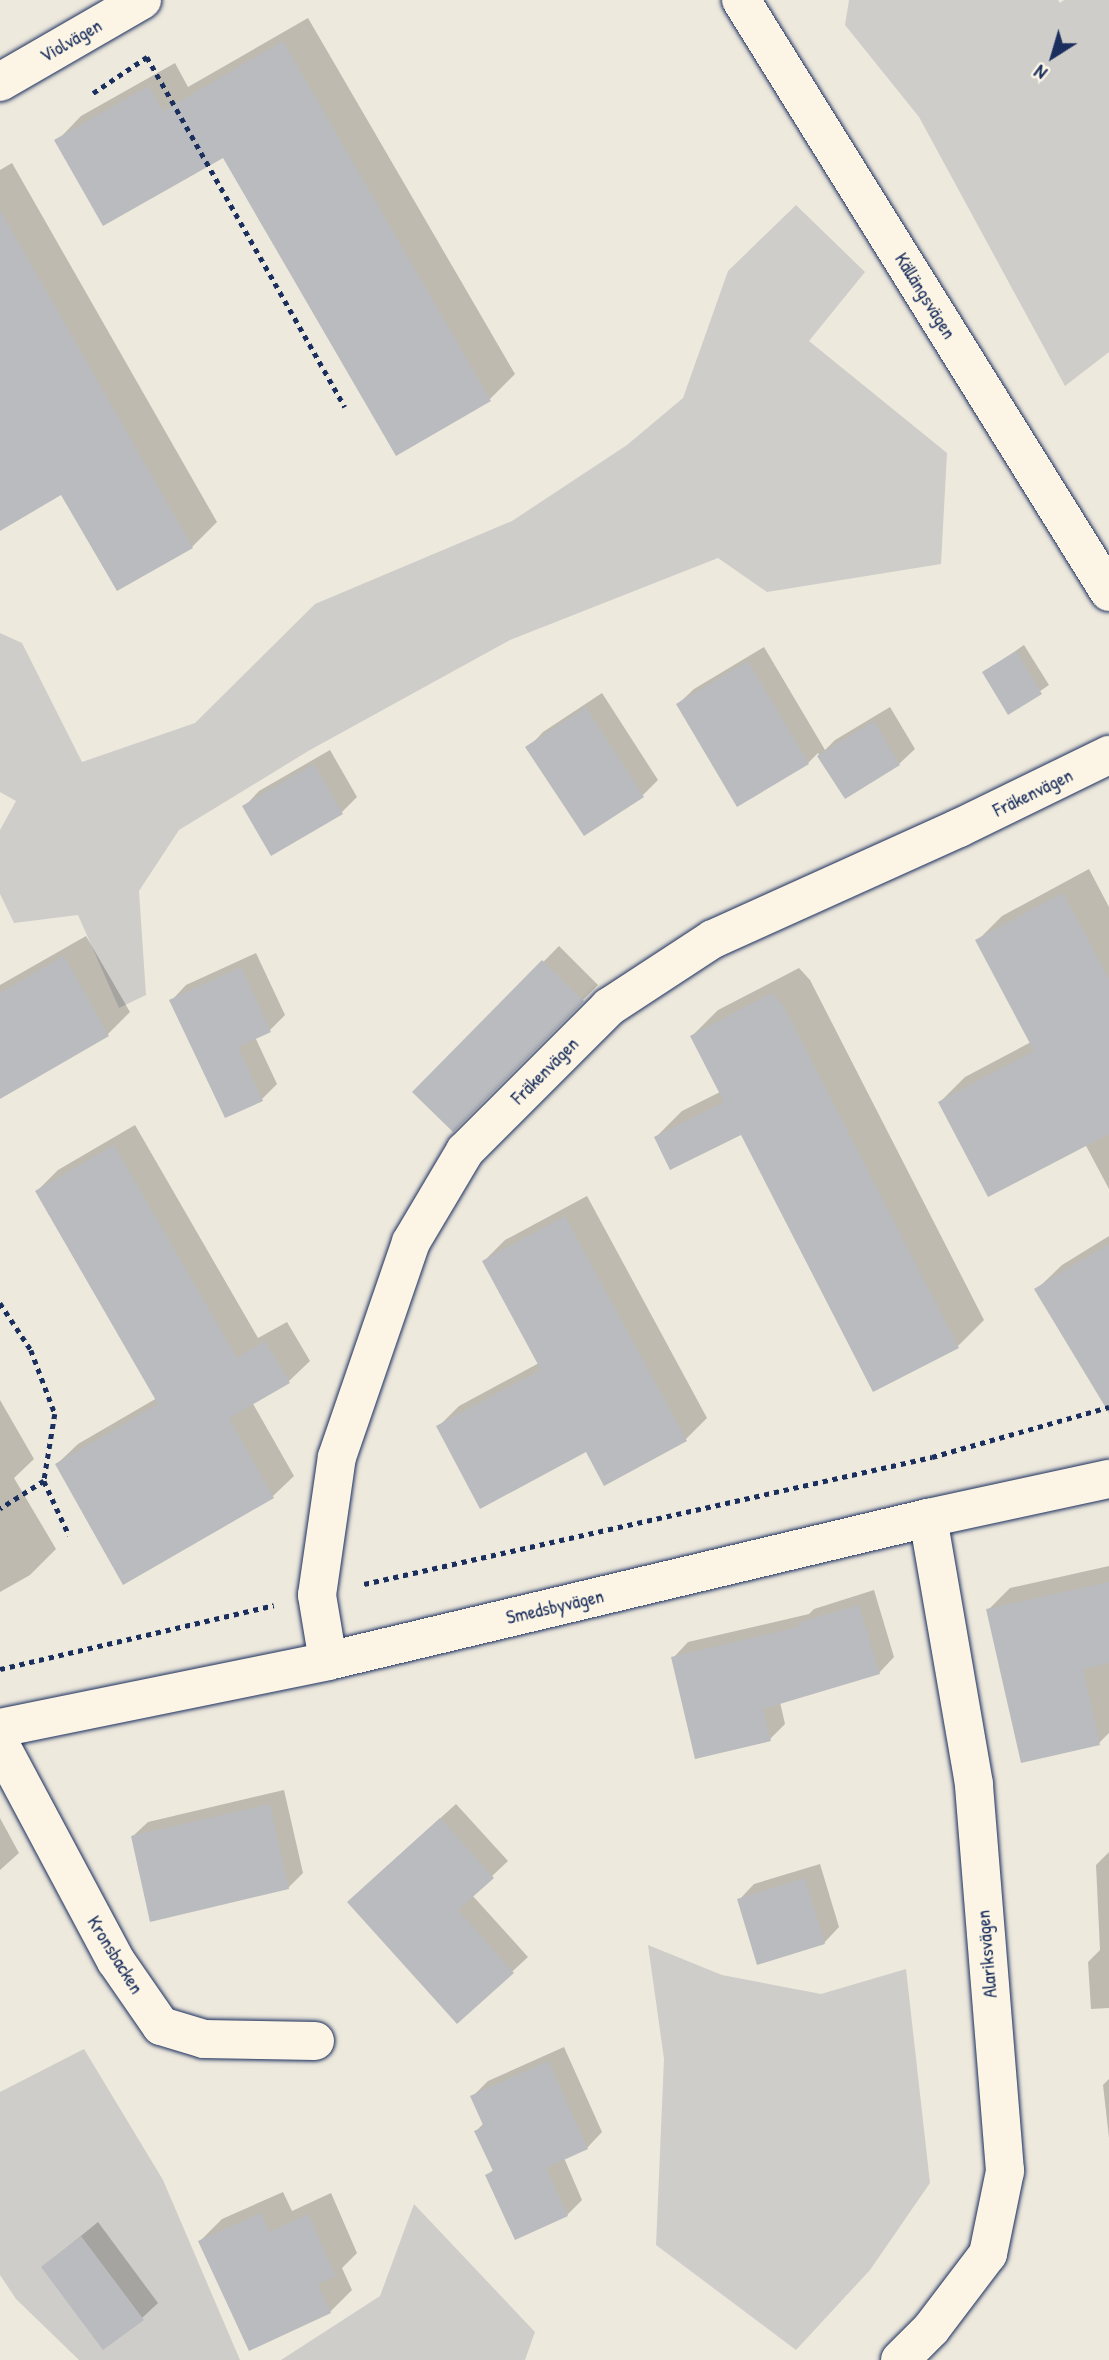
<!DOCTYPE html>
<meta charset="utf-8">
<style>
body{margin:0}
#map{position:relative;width:1109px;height:2360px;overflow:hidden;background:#eee9dd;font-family:"Patrick Hand",sans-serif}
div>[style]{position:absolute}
.green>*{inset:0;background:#cfcdca}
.shadow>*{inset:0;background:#0003}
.building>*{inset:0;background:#babbbe}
.path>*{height:4.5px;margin-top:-2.25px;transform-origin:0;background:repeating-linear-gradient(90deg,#1b2f5e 0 5px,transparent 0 10px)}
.roads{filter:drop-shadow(0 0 2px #1b2f5e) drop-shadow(0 0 2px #1b2f5e)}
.street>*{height:38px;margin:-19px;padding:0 19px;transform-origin:19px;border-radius:19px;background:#fcf5e5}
.secondary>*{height:38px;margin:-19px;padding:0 19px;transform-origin:19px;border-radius:19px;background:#fcf5e5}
span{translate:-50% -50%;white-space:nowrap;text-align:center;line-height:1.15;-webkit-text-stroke:5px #fcf5e5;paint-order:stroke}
.street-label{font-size:19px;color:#1b2f5e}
.north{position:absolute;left:1018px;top:21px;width:70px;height:70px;-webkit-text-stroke:5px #fcf5e5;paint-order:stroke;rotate:217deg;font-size:19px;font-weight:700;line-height:28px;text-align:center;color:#1b2f5e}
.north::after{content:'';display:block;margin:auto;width:24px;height:32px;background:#1b2f5e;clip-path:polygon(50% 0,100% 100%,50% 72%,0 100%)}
</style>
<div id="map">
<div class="green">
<div style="clip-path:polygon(849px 0,1058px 0,1060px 3px,1064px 0,1109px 0,1109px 352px,1065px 386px,919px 117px,845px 25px)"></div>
<div style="clip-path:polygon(796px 205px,865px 272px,809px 341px,947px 453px,941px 564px,767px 592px,718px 558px,510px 640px,310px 750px,179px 830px,139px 891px,146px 995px,119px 1008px,78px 915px,14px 923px,0 894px,0 830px,16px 801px,0 792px,0 633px,22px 643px,82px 762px,195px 723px,315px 604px,512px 521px,627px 445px,683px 398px,728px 271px)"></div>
<div style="clip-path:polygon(648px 1945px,722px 1975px,821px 1994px,906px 1969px,930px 2183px,870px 2270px,796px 2350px,656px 2245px,664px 2059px)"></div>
<div style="clip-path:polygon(84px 2049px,163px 2180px,240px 2360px,79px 2360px,16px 2299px,0 2275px,0 2092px)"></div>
<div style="clip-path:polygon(414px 2204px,535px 2332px,525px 2360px,281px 2360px,380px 2296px)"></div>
</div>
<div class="shadow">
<div style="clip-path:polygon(308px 18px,515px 374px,490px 399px,224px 155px,57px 141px,81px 116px,175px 63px,188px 87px)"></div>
<div style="clip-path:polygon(12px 163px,217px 522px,192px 547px,117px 589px,62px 492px,0 529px,0 170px)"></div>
<div style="clip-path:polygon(1024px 645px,1049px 685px,1008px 713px,984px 673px)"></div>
<div style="clip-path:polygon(764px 647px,825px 750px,835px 740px,890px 707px,915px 749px,899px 764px,845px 797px,818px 753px,808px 763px,738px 805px,678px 704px,694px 689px)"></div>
<div style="clip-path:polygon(602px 693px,658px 780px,643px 795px,528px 748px,543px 732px)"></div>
<div style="clip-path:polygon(330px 750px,357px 797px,342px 812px,244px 807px,259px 791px)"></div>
<div style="clip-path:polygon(1089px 869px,1109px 907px,1109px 1189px,1085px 1144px,940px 1102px,965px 1077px,1031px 1042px,977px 941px,1002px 916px)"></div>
<div style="clip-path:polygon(86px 936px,130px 1012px,108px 1034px,0 1097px,0 985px)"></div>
<div style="clip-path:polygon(559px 946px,598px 985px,453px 1129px,415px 1092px)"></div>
<div style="clip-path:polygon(256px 953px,285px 1015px,270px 1030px,255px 1037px,277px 1084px,262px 1099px,171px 1001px,186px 985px)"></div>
<div style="clip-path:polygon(799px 968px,810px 980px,984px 1320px,958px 1346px,742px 1133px,656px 1137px,682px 1111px,720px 1092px,692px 1036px,718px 1010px)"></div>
<div style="clip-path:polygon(135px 1125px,258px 1338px,287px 1322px,310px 1361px,289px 1381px,252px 1402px,294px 1476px,273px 1496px,124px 1582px,57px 1464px,78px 1444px,157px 1398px,37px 1191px,58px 1170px)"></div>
<div style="clip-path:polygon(587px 1196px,707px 1418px,686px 1439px,605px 1483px,587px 1450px,438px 1427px,459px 1406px,539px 1363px,484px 1261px,505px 1240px)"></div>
<div style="clip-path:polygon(1109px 1236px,1109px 1358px,1036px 1290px,1062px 1265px)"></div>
<div style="clip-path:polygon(0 1400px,34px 1459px,14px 1478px,56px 1549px,30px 1575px,0 1592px)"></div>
<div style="clip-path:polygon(1109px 1566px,1109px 1733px,1099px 1743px,988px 1610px,1010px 1588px)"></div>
<div style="clip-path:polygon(874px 1590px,894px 1657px,879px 1673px,780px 1702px,785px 1724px,770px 1739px,673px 1658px,688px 1642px,809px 1614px,814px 1609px)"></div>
<div style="clip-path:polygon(284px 1790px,303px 1873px,288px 1888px,133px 1836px,148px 1822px)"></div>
<div style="clip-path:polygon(456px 1804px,508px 1861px,472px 1895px,528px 1957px,458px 2022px,364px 1887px)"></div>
<div style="clip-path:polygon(0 1818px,19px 1853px,0 1870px)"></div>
<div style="clip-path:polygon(1109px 1852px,1109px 2008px,1091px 2009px,1088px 1962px,1100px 1950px,1096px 1865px)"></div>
<div style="clip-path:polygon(820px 1864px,839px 1927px,824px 1943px,739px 1900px,754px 1884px)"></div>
<div style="clip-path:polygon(564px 2047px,602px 2132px,587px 2148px,564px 2158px,582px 2200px,567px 2215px,487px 2176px,494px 2169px,476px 2131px,484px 2123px,472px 2097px,488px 2081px)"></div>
<div style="clip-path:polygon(1109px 2079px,1109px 2138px,1103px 2085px)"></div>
<div style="clip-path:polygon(283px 2192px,292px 2211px,331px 2193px,357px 2253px,342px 2268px,352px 2290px,330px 2312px,200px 2241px,222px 2219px)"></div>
<div style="clip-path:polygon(98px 2222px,158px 2303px,142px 2318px,43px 2267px)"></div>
</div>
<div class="building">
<div style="clip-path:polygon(283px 41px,491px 401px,396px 456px,223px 158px,103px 226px,54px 140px,149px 86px,163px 111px)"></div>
<div style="clip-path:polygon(0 210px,193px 548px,117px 591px,61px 495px,0 531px)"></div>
<div style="clip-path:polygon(1016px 651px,1042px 694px,1008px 715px,982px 672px)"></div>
<div style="clip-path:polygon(748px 661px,809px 764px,737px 807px,676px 704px)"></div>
<div style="clip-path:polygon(586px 707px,644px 797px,584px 836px,525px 747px)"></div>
<div style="clip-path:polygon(874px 721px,900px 765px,845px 799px,817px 756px)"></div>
<div style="clip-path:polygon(314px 764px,343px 814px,271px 856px,242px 806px)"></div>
<div style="clip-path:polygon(1063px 893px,1109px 979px,1109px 1134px,988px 1197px,938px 1102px,1034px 1051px,975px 940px)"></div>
<div style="clip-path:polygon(64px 956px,109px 1036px,0 1099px,0 993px)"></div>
<div style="clip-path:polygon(542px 960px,584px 1001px,453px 1132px,412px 1092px)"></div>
<div style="clip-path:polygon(241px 967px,271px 1032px,238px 1047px,263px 1101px,225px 1118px,169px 1000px)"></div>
<div style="clip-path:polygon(772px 993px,784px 1007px,959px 1348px,873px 1392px,741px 1135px,670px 1170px,654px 1137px,724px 1102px,690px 1036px)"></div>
<div style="clip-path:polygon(114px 1145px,237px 1358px,265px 1341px,290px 1383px,229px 1418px,274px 1498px,123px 1585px,55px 1464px,158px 1404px,35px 1191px)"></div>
<div style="clip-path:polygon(565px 1216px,687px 1441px,604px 1486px,586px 1452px,480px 1509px,436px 1426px,541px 1370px,482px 1261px)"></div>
<div style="clip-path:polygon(1109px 1244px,1109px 1413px,1034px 1289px)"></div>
<div style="clip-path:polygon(1109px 1582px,1109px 1663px,1083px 1669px,1100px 1745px,1021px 1763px,986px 1609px)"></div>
<div style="clip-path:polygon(859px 1605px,880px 1674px,763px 1709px,771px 1741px,695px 1759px,671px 1657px,798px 1627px,797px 1623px)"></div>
<div style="clip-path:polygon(270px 1804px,289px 1889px,150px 1922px,131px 1836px)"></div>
<div style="clip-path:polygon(440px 1818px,494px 1878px,458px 1910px,514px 1973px,457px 2024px,347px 1902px)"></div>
<div style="clip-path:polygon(805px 1878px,825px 1944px,757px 1965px,737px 1899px)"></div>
<div style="clip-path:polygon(548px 2061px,588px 2149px,546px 2168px,568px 2216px,515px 2240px,485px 2175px,493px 2171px,474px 2131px,484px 2127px,470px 2096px)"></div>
<div style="clip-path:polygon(261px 2213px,269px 2232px,308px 2214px,336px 2276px,318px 2284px,331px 2313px,249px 2351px,198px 2241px)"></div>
<div style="clip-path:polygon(81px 2236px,144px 2320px,103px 2350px,41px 2267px)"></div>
</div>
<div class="path">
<div style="left:93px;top:93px;width:65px;rotate:-33.7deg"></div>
<div style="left:147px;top:57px;width:402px;rotate:60.5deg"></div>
<div style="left:0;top:1303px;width:56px;rotate:56.6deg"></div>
<div style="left:31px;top:1350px;width:68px;rotate:69.4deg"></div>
<div style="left:55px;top:1414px;width:68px;rotate:99.3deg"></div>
<div style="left:44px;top:1481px;width:52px;rotate:147.5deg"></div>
<div style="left:44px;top:1481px;width:60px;rotate:65.2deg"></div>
<div style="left:364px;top:1584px;width:582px;rotate:-12.6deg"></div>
<div style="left:932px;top:1457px;width:184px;rotate:-15.8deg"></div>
<div style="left:0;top:1669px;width:281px;rotate:-13.1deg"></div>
</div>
<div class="roads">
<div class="street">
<div style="left:741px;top:0;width:697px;rotate:58.13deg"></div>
<div style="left:0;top:82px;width:164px;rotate:-30deg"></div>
<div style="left:328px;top:1661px;width:67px;rotate:-99.5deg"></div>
<div style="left:317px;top:1595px;width:139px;rotate:-81.8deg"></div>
<div style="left:337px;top:1457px;width:227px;rotate:-71deg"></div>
<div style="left:411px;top:1242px;width:106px;rotate:-59.3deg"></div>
<div style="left:465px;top:1151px;width:204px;rotate:-45deg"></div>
<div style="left:609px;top:1007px;width:124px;rotate:-33.2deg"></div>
<div style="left:713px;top:939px;width:270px;rotate:-24.3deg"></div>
<div style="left:959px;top:828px;width:167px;rotate:-26deg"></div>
<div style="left:0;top:1744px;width:246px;rotate:61.9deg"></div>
<div style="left:116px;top:1961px;width:79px;rotate:55.3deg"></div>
<div style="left:161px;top:2026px;width:45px;rotate:16.8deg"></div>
<div style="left:204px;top:2039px;width:111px;rotate:1deg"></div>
<div style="left:900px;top:2360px;width:44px;rotate:-45deg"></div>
<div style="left:931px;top:2329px;width:94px;rotate:-52.8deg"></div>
<div style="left:988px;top:2254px;width:85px;rotate:-78.4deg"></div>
<div style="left:1005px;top:2171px;width:388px;rotate:-94.6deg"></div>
<div style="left:974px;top:1784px;width:270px;rotate:-99.8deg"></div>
</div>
<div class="secondary">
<div style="left:0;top:1728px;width:335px;rotate:-11.5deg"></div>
<div style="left:328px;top:1661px;width:617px;rotate:-13.41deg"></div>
<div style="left:928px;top:1518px;width:185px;rotate:-12.2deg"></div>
</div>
</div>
<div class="street-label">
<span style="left:71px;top:41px;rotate:-30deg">Violvägen</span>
<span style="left:925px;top:296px;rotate:58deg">Källängsvägen</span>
<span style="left:1033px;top:793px;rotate:-26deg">Fräkenvägen</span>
<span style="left:545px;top:1071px;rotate:-45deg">Fräkenvägen</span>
<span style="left:555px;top:1607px;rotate:-13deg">Smedsbyvägen</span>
<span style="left:987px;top:1954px;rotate:-95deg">Alariksvägen</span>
<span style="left:115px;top:1955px;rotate:58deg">Kronsbacken</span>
</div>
<div class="north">N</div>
</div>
